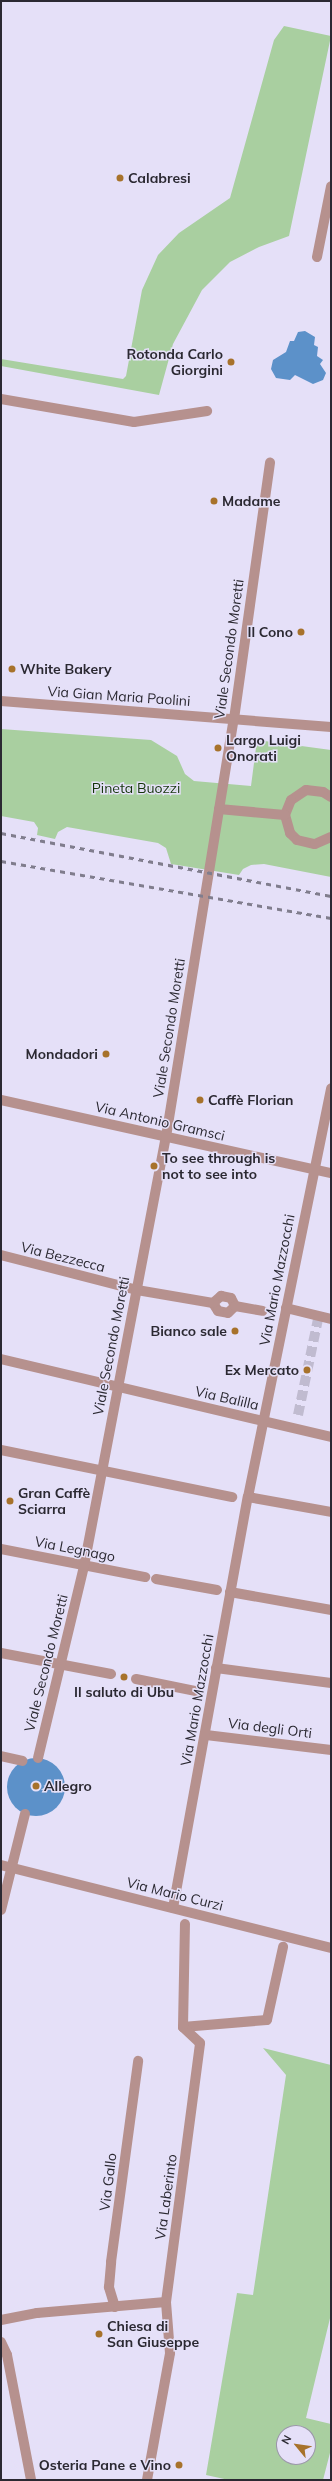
<!DOCTYPE html>
<meta charset="utf-8">
<style>
body{margin:0}
#map{position:relative;width:332px;height:2481px;overflow:hidden;background:#e5e0f8;font-family:Mulish,sans-serif}
div>[style]{position:absolute}
.green>*{inset:0;background:#a9cfa0}
.water>*{inset:0;background:#5c91c9}
.round{border-radius:50%}
.minor-tunnel>*{height:10px;margin-top:-5px;transform-origin:0;background:repeating-linear-gradient(90deg,#c0bbd0 0 10px,transparent 0 15px)}
.minor>*{height:10px;margin:-5px;padding:0 5px;transform-origin:5px;border-radius:5px;background:#b6918e}
.rail>*{height:3px;margin-top:-1.5px;transform-origin:0;background:repeating-linear-gradient(90deg,#807d8d 0 5px,transparent 0 10px)}
.dots>*{width:11px;height:11px;translate:-50% -50%;box-sizing:border-box;border:2px solid #e5e0f8;border-radius:50%}
span{translate:-50% -50%;white-space:nowrap;text-align:center;line-height:1.15;-webkit-text-stroke:3px #e5e0f8;paint-order:stroke}
.poi-label{font-size:14px;color:#2b2932;font-weight:700}
.left{translate:0 -50%;text-align:left}
.right{translate:-100% -50%;text-align:right}
.street-label{font-size:14px;color:#2b2932}
.park-label{font-size:14px;color:#14350a}
.frame{position:absolute;inset:0;border:2px solid #2b2932;pointer-events:none}
.north{position:absolute;left:276px;top:2425px;width:40px;height:40px;box-sizing:border-box;background:#e5e0f8;border:1px solid #9b97a9;border-radius:50%;rotate:299deg;font-size:11px;font-weight:700;line-height:16px;text-align:center;color:#2b2932}
.north::after{content:'';display:block;margin:auto;width:14px;height:18px;background:#a7722b;clip-path:polygon(50% 0,100% 100%,50% 72%,0 100%)}
</style>
<div id="map">
<div class="green">
<div style="clip-path:polygon(284px 26px,331px 36px,289px 236px,259px 247px,230px 262px,202px 290px,173px 344px,159px 395px,1px 366px,1px 359px,123px 379px,126px 376px,142px 290px,158px 255px,179px 233px,230px 198px,274px 40px)"></div>
<div style="clip-path:polygon(1px 729px,151px 740px,177px 756px,185px 774px,194px 781px,251px 786px,257px 740px,331px 750px,331px 877px,264px 864px,251px 865px,243px 869px,239px 875px,171px 864px,166px 848px,158px 843px,67px 827px,58px 832px,55px 839px,37px 835px,38px 828px,34px 822px,1px 816px)"></div>
<div style="clip-path:polygon(evenodd,263px 2048px,331px 2065px,331px 2314px,306px 2418px,331px 2424px,331px 2449px,323px 2480px,229px 2480px,206px 2475px,237px 2293px,253px 2295px,286px 2075px,263px 2048px,284px 2433px,308px 2433px,308px 2457px,284px 2457px,284px 2433px)"></div>
</div>
<div class="water">
<div style="clip-path:polygon(305px 331px,315px 337px,314px 345px,318px 347px,317px 356px,323px 360px,320px 364px,326px 373px,323px 380px,313px 384px,295px 375px,290px 380px,276px 378px,271px 369px,273px 360px,286px 352px,290px 341px,294px 341px,298px 332px)"></div>
<div class="round" style="left:7px;top:1758px;width:58px;height:58px"></div>
</div>
<div class="minor-tunnel">
<div style="left:298px;top:1415px;width:98px;rotate:-78.2deg"></div>
</div>
<div class="minor">
<div style="left:317px;top:257px;width:72px;rotate:-78.8deg"></div>
<div style="left:1px;top:399px;width:135px;rotate:9.8deg"></div>
<div style="left:134px;top:422px;width:74px;rotate:-8.6deg"></div>
<div style="left:1px;top:701px;width:331px;rotate:4.5deg"></div>
<div style="left:331px;top:797px;width:9px;rotate:-148deg"></div>
<div style="left:323px;top:792px;width:17px;rotate:-173deg"></div>
<div style="left:306px;top:790px;width:18px;rotate:146deg"></div>
<div style="left:291px;top:800px;width:16px;rotate:112deg"></div>
<div style="left:285px;top:815px;width:19px;rotate:74deg"></div>
<div style="left:290px;top:833px;width:10px;rotate:45deg"></div>
<div style="left:297px;top:840px;width:18px;rotate:13deg"></div>
<div style="left:315px;top:844px;width:17px;rotate:-24deg"></div>
<div style="left:219px;top:809px;width:66px;rotate:5.2deg"></div>
<div style="left:1px;top:1100px;width:338px;rotate:12.5deg"></div>
<div style="left:1px;top:1255px;width:140px;rotate:14.4deg"></div>
<div style="left:137px;top:1290px;width:77px;rotate:9.7deg"></div>
<div style="left:213px;top:1303px;width:9px;rotate:58deg"></div>
<div style="left:218px;top:1311px;width:10px;rotate:11deg"></div>
<div style="left:228px;top:1313px;width:10px;rotate:-45deg"></div>
<div style="left:213px;top:1303px;width:11px;rotate:-41deg"></div>
<div style="left:221px;top:1296px;width:10px;rotate:11deg"></div>
<div style="left:231px;top:1298px;width:9px;rotate:63deg"></div>
<div style="left:235px;top:1306px;width:28px;rotate:10deg"></div>
<div style="left:286px;top:1308px;width:46px;rotate:13.7deg"></div>
<div style="left:1px;top:1359px;width:339px;rotate:13.3deg"></div>
<div style="left:1px;top:1450px;width:236px;rotate:11.5deg"></div>
<div style="left:248px;top:1497px;width:84px;rotate:10.2deg"></div>
<div style="left:1px;top:1549px;width:147px;rotate:11deg"></div>
<div style="left:156px;top:1579px;width:62px;rotate:10.2deg"></div>
<div style="left:230px;top:1592px;width:103px;rotate:10.1deg"></div>
<div style="left:1px;top:1653px;width:112px;rotate:10.8deg"></div>
<div style="left:216px;top:1668px;width:116px;rotate:7.4deg"></div>
<div style="left:136px;top:1679px;width:65px;rotate:11.5deg"></div>
<div style="left:206px;top:1735px;width:126px;rotate:6.8deg"></div>
<div style="left:1px;top:1756px;width:22px;rotate:13deg"></div>
<div style="left:38px;top:1758px;width:197px;rotate:-76.5deg"></div>
<div style="left:84px;top:1566px;width:437px;rotate:-79.2deg"></div>
<div style="left:166px;top:1137px;width:423px;rotate:-80.8deg"></div>
<div style="left:234px;top:719px;width:259px;rotate:-82deg"></div>
<div style="left:1px;top:1865px;width:340px;rotate:14.1deg"></div>
<div style="left:173px;top:1908px;width:418px;rotate:-79.7deg"></div>
<div style="left:248px;top:1497px;width:417px;rotate:-78.5deg"></div>
<div style="left:1px;top:1910px;width:99px;rotate:-76deg"></div>
<div style="left:183px;top:2027px;width:84px;rotate:-4.8deg"></div>
<div style="left:267px;top:2020px;width:75px;rotate:-77.6deg"></div>
<div style="left:115px;top:2307px;width:21px;rotate:-107deg"></div>
<div style="left:109px;top:2287px;width:25px;rotate:-85deg"></div>
<div style="left:111px;top:2262px;width:203px;rotate:-82.3deg"></div>
<div style="left:1px;top:2320px;width:37px;rotate:-11deg"></div>
<div style="left:37px;top:2313px;width:129px;rotate:-4.9deg"></div>
<div style="left:1px;top:2342px;width:14px;rotate:65deg"></div>
<div style="left:7px;top:2355px;width:127px;rotate:79.1deg"></div>
<div style="left:147px;top:2480px;width:129px;rotate:-79.7deg"></div>
<div style="left:170px;top:2353px;width:51px;rotate:-94.5deg"></div>
<div style="left:166px;top:2302px;width:261px;rotate:-82.5deg"></div>
<div style="left:200px;top:2043px;width:23px;rotate:-137deg"></div>
<div style="left:183px;top:2027px;width:103px;rotate:-88.9deg"></div>
</div>
<div class="rail">
<div style="left:1px;top:833px;width:336px;rotate:10.8deg"></div>
<div style="left:1px;top:861px;width:335px;rotate:9.8deg"></div>
</div>
<div class="dots">
<div style="left:120px;top:178px;background:#a7722b"></div>
<div style="left:231px;top:362px;background:#a7722b"></div>
<div style="left:214px;top:501px;background:#a7722b"></div>
<div style="left:301px;top:632px;background:#a7722b"></div>
<div style="left:12px;top:669px;background:#a7722b"></div>
<div style="left:218px;top:748px;background:#a7722b"></div>
<div style="left:106px;top:1054px;background:#a7722b"></div>
<div style="left:200px;top:1100px;background:#a7722b"></div>
<div style="left:154px;top:1166px;background:#a7722b"></div>
<div style="left:235px;top:1331px;background:#a7722b"></div>
<div style="left:307px;top:1370px;background:#a7722b"></div>
<div style="left:10px;top:1501px;background:#a7722b"></div>
<div style="left:124px;top:1677px;background:#a7722b"></div>
<div style="left:36px;top:1786px;background:#a7722b"></div>
<div style="left:99px;top:2334px;background:#a7722b"></div>
<div style="left:179px;top:2465px;background:#a7722b"></div>
</div>
<div class="poi-label">
<span class="left" style="left:128px;top:178px">Calabresi</span>
<span class="right" style="left:223px;top:362px">Rotonda Carlo<br>Giorgini</span>
<span class="left" style="left:222px;top:501px">Madame</span>
<span class="right" style="left:293px;top:632px">Il Cono</span>
<span class="left" style="left:20px;top:669px">White Bakery</span>
<span class="left" style="left:226px;top:748px">Largo Luigi<br>Onorati</span>
<span class="right" style="left:98px;top:1054px">Mondadori</span>
<span class="left" style="left:208px;top:1100px">Caffè Florian</span>
<span class="left" style="left:162px;top:1166px">To see through is<br>not to see into</span>
<span class="right" style="left:227px;top:1331px">Bianco sale</span>
<span class="right" style="left:299px;top:1370px">Ex Mercato</span>
<span class="left" style="left:18px;top:1501px">Gran Caffè<br>Sciarra</span>
<span style="left:124px;top:1692px">Il saluto di Ubu</span>
<span class="left" style="left:44px;top:1786px">Allegro</span>
<span class="left" style="left:107px;top:2334px">Chiesa di<br>San Giuseppe</span>
<span class="right" style="left:171px;top:2465px">Osteria Pane e Vino</span>
</div>
<div class="street-label">
<span style="left:229px;top:649px;rotate:-82deg">Viale Secondo Moretti</span>
<span style="left:119px;top:696px;rotate:4deg">Via Gian Maria Paolini</span>
<span style="left:169px;top:1028px;rotate:-81deg">Viale Secondo Moretti</span>
<span style="left:160px;top:1121px;rotate:13deg">Via Antonio Gramsci</span>
<span style="left:63px;top:1257px;rotate:14deg">Via Bezzecca</span>
<span style="left:277px;top:1280px;rotate:-79deg">Via Mario Mazzocchi</span>
<span style="left:111px;top:1346px;rotate:-79deg">Viale Secondo Moretti</span>
<span style="left:227px;top:1398px;rotate:13deg">Via Balilla</span>
<span style="left:75px;top:1549px;rotate:11deg">Via Legnago</span>
<span style="left:46px;top:1663px;rotate:-76deg">Viale Secondo Moretti</span>
<span style="left:197px;top:1700px;rotate:-80deg">Via Mario Mazzocchi</span>
<span style="left:270px;top:1728px;rotate:7deg">Via degli Orti</span>
<span style="left:175px;top:1894px;rotate:14deg">Via Mario Curzi</span>
<span style="left:108px;top:2182px;rotate:-83deg">Via Gallo</span>
<span style="left:166px;top:2197px;rotate:-82deg">Via Laberinto</span>
</div>
<div class="park-label">
<span style="left:136px;top:788px">Pineta Buozzi</span>
</div>
<div class="frame"></div>
<div class="north">N</div>
</div>
